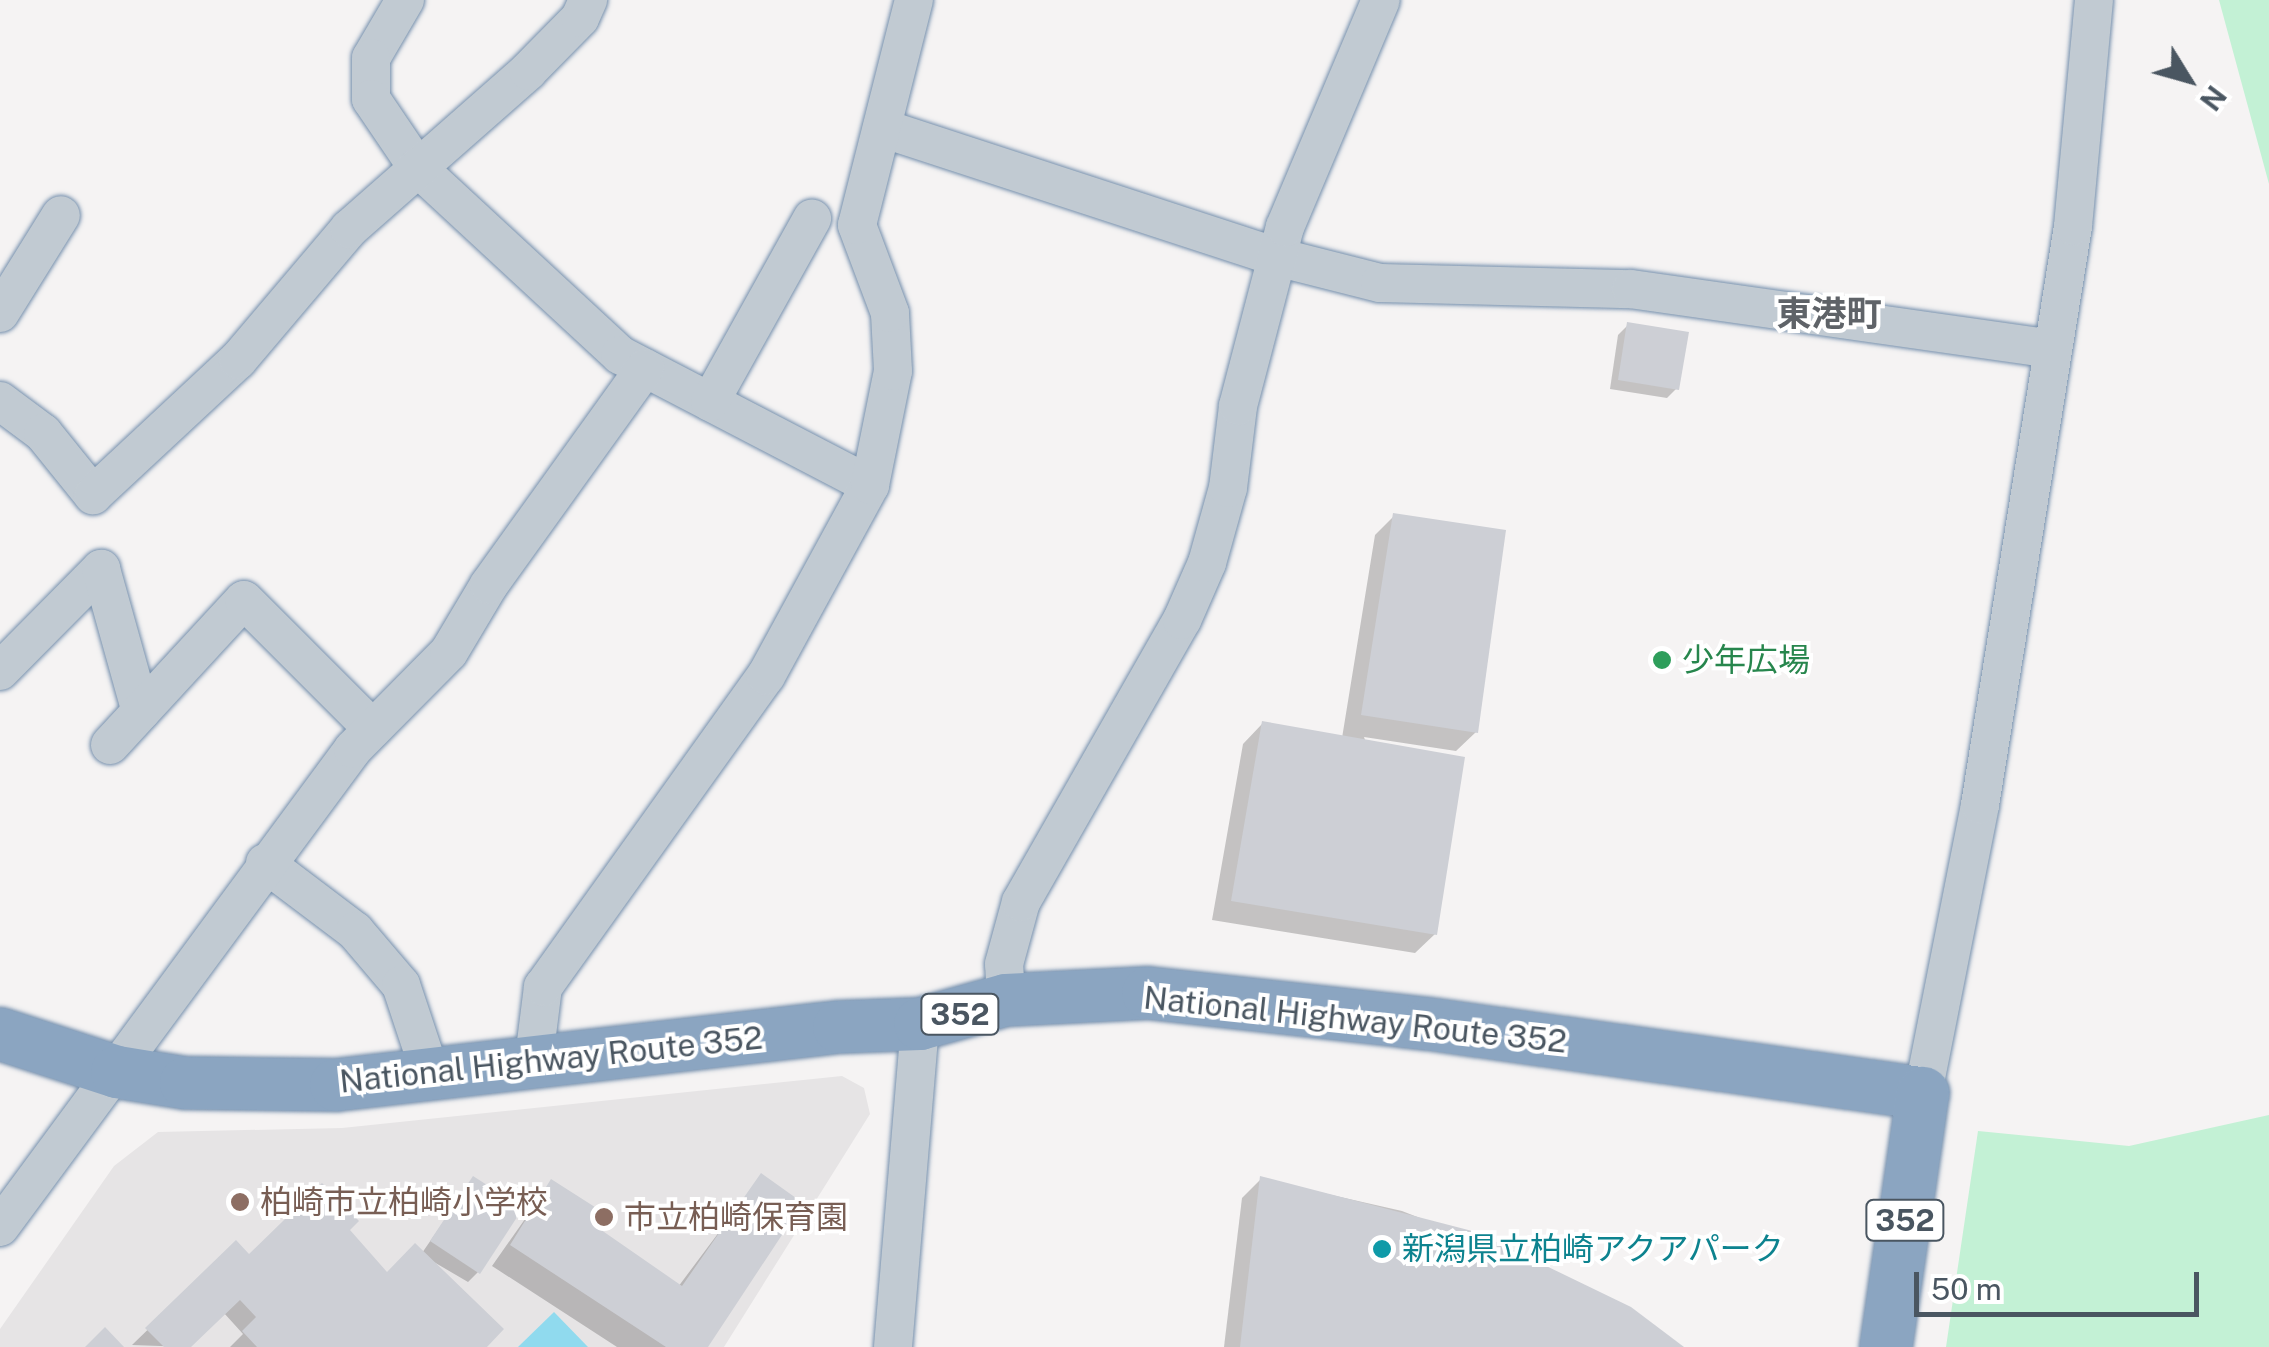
<!DOCTYPE html>
<meta charset="utf-8">
<style>
body{margin:0}
#map{position:relative;width:2269px;height:1347px;overflow:hidden;background:#f5f3f3;font-family:"Public Sans","Noto Sans JP",sans-serif}
div>[style]{position:absolute}
.education>*{inset:0;background:#e6e4e5}
.green>*{inset:0;background:#c3f1d5}
.water>*{inset:0;background:#90daee}
.shadow>*{inset:0;background:#0003}
.building>*{inset:0;background:#cdcfd5}
.roads{filter:drop-shadow(0 0 2px #7690ad) drop-shadow(0 0 2px #7690ad)}
.minor>*{height:38px;margin:-19px;padding:0 19px;transform-origin:19px;border-radius:19px;background:#c1cad2}
.highway>*{height:52px;margin:-26px;padding:0 26px;transform-origin:26px;border-radius:26px;background:#8ba5c1}
.dots>*{width:28px;height:28px;translate:-50% -50%;box-sizing:border-box;border:5px solid #fff;border-radius:50%}
span{translate:-50% -50%;white-space:nowrap;text-align:center;line-height:1.15;-webkit-text-stroke:8px #fff;paint-order:stroke}
.shield-label span{padding:2px 8px;background:#fff;border:2px solid;border-radius:8px;-webkit-text-stroke-width:0}
.shield-label{font-size:30px;color:#4a5661;font-weight:700}
.leisure-label{font-size:32px;color:#27864d}
.left{translate:0 -50%;text-align:left}
.street-label{font-size:32px;color:#4a5661}
.education-label{font-size:32px;color:#785e54}
.culture-label{font-size:32px;color:#0d838f}
.neighbourhood-label{font-size:35px;color:#5f6368;font-weight:700}
.north{position:absolute;left:2139px;top:30px;width:100px;height:100px;-webkit-text-stroke:8px #fff;paint-order:stroke;rotate:127deg;font-size:28px;font-weight:700;line-height:40px;text-align:center;color:#4a5661}
.north::after{content:'';display:block;margin:auto;width:35px;height:45px;background:#4a5661;clip-path:polygon(50% 0,100% 100%,50% 72%,0 100%)}
.scale{position:absolute;left:1914px;top:1272px;width:285px;height:45px;box-sizing:border-box;border:5px solid #4a5661;border-top:0;padding-left:12px;font-size:30px;line-height:35px;white-space:nowrap;color:#4a5661;-webkit-text-stroke:8px #fff;paint-order:stroke}
</style>
<div id="map">
<div class="education">
<div style="clip-path:polygon(842px 1076px,864px 1088px,870px 1114px,724px 1347px,0 1347px,0 1329px,114px 1166px,158px 1132px,342px 1128px)"></div>
</div>
<div class="green">
<div style="clip-path:polygon(2219px 0,2269px 0,2269px 184px)"></div>
<div style="clip-path:polygon(2269px 1115px,2269px 1347px,1946px 1347px,1978px 1131px,2129px 1146px)"></div>
</div>
<div class="water">
<div style="clip-path:polygon(554px 1312px,588px 1347px,518px 1347px)"></div>
</div>
<div class="shadow">
<div style="clip-path:polygon(1628px 325px,1677px 388px,1667px 398px,1610px 389px,1618px 335px)"></div>
<div style="clip-path:polygon(1394px 516px,1476px 732px,1456px 751px,1364px 737px,1435px 934px,1415px 953px,1212px 920px,1243px 744px,1262px 724px,1342px 738px,1375px 535px)"></div>
<div style="clip-path:polygon(761px 1176px,705px 1347px,617px 1347px,492px 1266px,551px 1182px,591px 1226px,678px 1287px)"></div>
<div style="clip-path:polygon(473px 1179px,478px 1272px,468px 1282px,427px 1258px,483px 1347px,230px 1347px,243px 1334px,224px 1313px,188px 1347px,132px 1345px,236px 1244px,249px 1257px,346px 1230px,386px 1276px,422px 1253px)"></div>
<div style="clip-path:polygon(1261px 1179px,1402px 1211px,1551px 1269px,1680px 1347px,1224px 1347px,1242px 1198px)"></div>
</div>
<div class="building">
<div style="clip-path:polygon(1627px 322px,1689px 332px,1679px 390px,1618px 380px)"></div>
<div style="clip-path:polygon(1393px 513px,1506px 530px,1478px 733px,1361px 715px)"></div>
<div style="clip-path:polygon(1262px 721px,1465px 757px,1437px 935px,1231px 901px)"></div>
<div style="clip-path:polygon(761px 1173px,803px 1203px,708px 1347px,666px 1347px,510px 1245px,551px 1179px,598px 1209px,594px 1225px,682px 1286px)"></div>
<div style="clip-path:polygon(473px 1176px,523px 1208px,480px 1274px,430px 1241px)"></div>
<div style="clip-path:polygon(1260px 1176px,1476px 1232px,1631px 1307px,1684px 1347px,1240px 1347px)"></div>
<div style="clip-path:polygon(322px 1183px,359px 1221px,350px 1230px,387px 1272px,415px 1243px,504px 1329px,487px 1347px,257px 1347px,242px 1331px,256px 1317px,240px 1300px,191px 1347px,164px 1347px,145px 1328px,236px 1240px,249px 1254px)"></div>
<div style="clip-path:polygon(105px 1327px,124px 1347px,85px 1347px)"></div>
</div>
<div class="roads">
<div class="minor">
<div style="left:405px;top:0;width:67px;rotate:120.4deg"></div>
<div style="left:371px;top:58px;width:41px;rotate:90deg"></div>
<div style="left:371px;top:99px;width:82px;rotate:55.9deg"></div>
<div style="left:417px;top:167px;width:277px;rotate:42.8deg"></div>
<div style="left:620px;top:355px;width:282px;rotate:27.5deg"></div>
<div style="left:882px;top:128px;width:416px;rotate:18.1deg"></div>
<div style="left:1277px;top:257px;width:106px;rotate:14.2deg"></div>
<div style="left:1380px;top:283px;width:251px;rotate:1.4deg"></div>
<div style="left:1631px;top:289px;width:424px;rotate:8.1deg"></div>
<div style="left:0;top:313px;width:115px;rotate:-58.1deg"></div>
<div style="left:0;top:401px;width:54px;rotate:36.7deg"></div>
<div style="left:43px;top:433px;width:80px;rotate:51.1deg"></div>
<div style="left:93px;top:495px;width:198px;rotate:-43deg"></div>
<div style="left:238px;top:360px;width:172px;rotate:-49.7deg"></div>
<div style="left:349px;top:229px;width:239px;rotate:-41.4deg"></div>
<div style="left:528px;top:71px;width:74px;rotate:-45.5deg"></div>
<div style="left:580px;top:18px;width:20px;rotate:-66deg"></div>
<div style="left:710px;top:402px;width:210px;rotate:-60.9deg"></div>
<div style="left:0;top:671px;width:144px;rotate:-45.3deg"></div>
<div style="left:101px;top:569px;width:148px;rotate:74.4deg"></div>
<div style="left:110px;top:745px;width:197px;rotate:-47.3deg"></div>
<div style="left:244px;top:600px;width:182px;rotate:45deg"></div>
<div style="left:265px;top:863px;width:113px;rotate:37.1deg"></div>
<div style="left:355px;top:931px;width:71px;rotate:49.6deg"></div>
<div style="left:401px;top:985px;width:95px;rotate:71.6deg"></div>
<div style="left:1006px;top:1000px;width:36px;rotate:-93deg"></div>
<div style="left:1004px;top:964px;width:64px;rotate:-74.7deg"></div>
<div style="left:1021px;top:902px;width:325px;rotate:-60.3deg"></div>
<div style="left:1182px;top:620px;width:62px;rotate:-66.3deg"></div>
<div style="left:1207px;top:563px;width:78px;rotate:-74.4deg"></div>
<div style="left:1228px;top:488px;width:83px;rotate:-83deg"></div>
<div style="left:1238px;top:406px;width:185px;rotate:-75.3deg"></div>
<div style="left:1285px;top:227px;width:246px;rotate:-67.1deg"></div>
<div style="left:533px;top:1066px;width:80px;rotate:-82.8deg"></div>
<div style="left:543px;top:987px;width:383px;rotate:-54.4deg"></div>
<div style="left:766px;top:676px;width:217px;rotate:-61.4deg"></div>
<div style="left:870px;top:485px;width:116px;rotate:-78.6deg"></div>
<div style="left:893px;top:371px;width:58px;rotate:-93deg"></div>
<div style="left:890px;top:313px;width:94px;rotate:-110.6deg"></div>
<div style="left:857px;top:225px;width:232px;rotate:-75.8deg"></div>
<div style="left:1923px;top:1093px;width:294px;rotate:-78.8deg"></div>
<div style="left:1980px;top:805px;width:586px;rotate:-80.87deg"></div>
<div style="left:2073px;top:226px;width:227px;rotate:-84.7deg"></div>
<div style="left:0;top:1227px;width:594px;rotate:-53.55deg"></div>
<div style="left:353px;top:749px;width:136px;rotate:-45.3deg"></div>
<div style="left:449px;top:652px;width:78px;rotate:-59.2deg"></div>
<div style="left:489px;top:585px;width:267px;rotate:-54.3deg"></div>
<div style="left:893px;top:1347px;width:324px;rotate:-85.2deg"></div>
</div>
<div class="highway">
<div style="left:0;top:1034px;width:123px;rotate:18deg"></div>
<div style="left:117px;top:1072px;width:70px;rotate:9.1deg"></div>
<div style="left:186px;top:1083px;width:150px;rotate:0.8deg"></div>
<div style="left:336px;top:1085px;width:506px;rotate:-6.58deg"></div>
<div style="left:839px;top:1027px;width:81px;rotate:-2.1deg"></div>
<div style="left:920px;top:1024px;width:89px;rotate:-15.6deg"></div>
<div style="left:1006px;top:1000px;width:142px;rotate:-2.8deg"></div>
<div style="left:1148px;top:993px;width:283px;rotate:6.3deg"></div>
<div style="left:1429px;top:1024px;width:499px;rotate:8deg"></div>
<div style="left:1923px;top:1093px;width:257px;rotate:98.3deg"></div>
</div>
</div>
<div class="dots">
<div style="left:1662px;top:660px;background:#2e9e5b"></div>
<div style="left:240px;top:1202px;background:#8d6e63"></div>
<div style="left:604px;top:1217px;background:#8d6e63"></div>
<div style="left:1382px;top:1249px;background:#0f9aa8"></div>
</div>
<div class="shield-label">
<span style="left:960px;top:1014px">352</span>
<span style="left:1905px;top:1220px">352</span>
</div>
<div class="leisure-label">
<span class="left" style="left:1682px;top:660px">少年広場</span>
</div>
<div class="street-label">
<span style="left:1355px;top:1020px;rotate:6deg">National Highway Route 352</span>
<span style="left:551px;top:1060px;rotate:-6deg">National Highway Route 352</span>
</div>
<div class="education-label">
<span class="left" style="left:260px;top:1202px">柏崎市立柏崎小学校</span>
<span class="left" style="left:624px;top:1217px">市立柏崎保育園</span>
</div>
<div class="culture-label">
<span class="left" style="left:1402px;top:1249px">新潟県立柏崎アクアパーク</span>
</div>
<div class="neighbourhood-label">
<span style="left:1829px;top:314px">東港町</span>
</div>
<div class="north">N</div>
<div class="scale">50 m</div>
</div>
